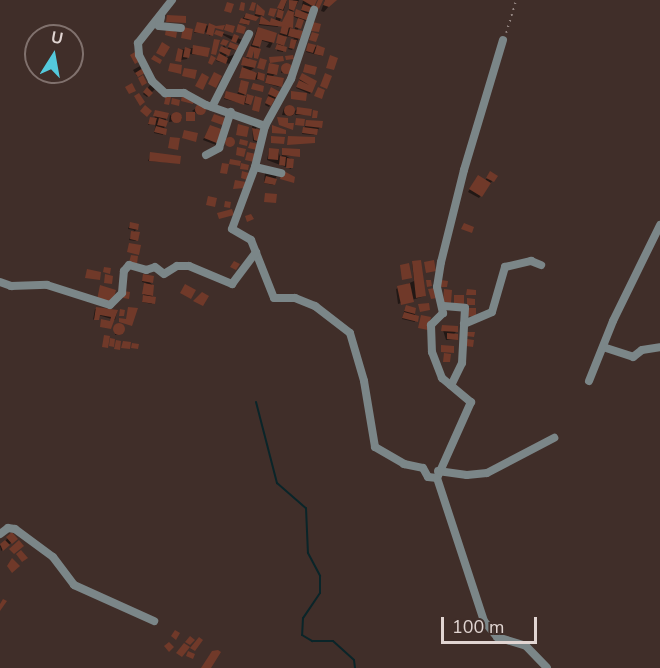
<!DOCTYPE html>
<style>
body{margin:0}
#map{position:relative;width:660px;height:668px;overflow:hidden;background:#402e29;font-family:"Nunito Sans",sans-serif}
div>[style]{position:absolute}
.shadow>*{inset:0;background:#0007}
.stream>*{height:2px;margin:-1px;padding:0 1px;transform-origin:1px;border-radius:1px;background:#0a2529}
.building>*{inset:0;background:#703929}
.round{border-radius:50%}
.path>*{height:1.5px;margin-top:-0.75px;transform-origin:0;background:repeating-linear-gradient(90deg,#938581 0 1.5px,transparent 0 6px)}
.minor>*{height:8px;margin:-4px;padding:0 4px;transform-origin:4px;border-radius:4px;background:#7b8688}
span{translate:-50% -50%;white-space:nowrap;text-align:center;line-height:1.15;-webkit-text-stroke:4.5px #402e29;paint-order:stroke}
.north{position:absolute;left:24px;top:24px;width:60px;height:60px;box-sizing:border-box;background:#402e29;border:2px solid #80716d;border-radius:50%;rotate:11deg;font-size:16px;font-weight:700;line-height:24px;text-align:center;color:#e1d5d2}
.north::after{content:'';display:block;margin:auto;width:21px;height:27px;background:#54cadd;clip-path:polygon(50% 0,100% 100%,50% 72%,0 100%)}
.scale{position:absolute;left:441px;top:617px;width:96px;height:27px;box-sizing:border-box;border:3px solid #e1d5d2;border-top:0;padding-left:8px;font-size:18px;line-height:21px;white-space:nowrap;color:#e1d5d2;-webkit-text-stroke:4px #402e29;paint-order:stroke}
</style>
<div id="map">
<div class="shadow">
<div style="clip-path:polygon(287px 0,278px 27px,259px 25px,260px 19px,270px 23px,275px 21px,280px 3px)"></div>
<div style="clip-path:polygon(evenodd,293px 0,299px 0,292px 14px,301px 12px,303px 0,315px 0,307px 21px,302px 20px,297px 31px,299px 38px,292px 50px,288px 49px,294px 38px,285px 36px,283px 52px,277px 51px,279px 35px,293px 0,292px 16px,299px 19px,292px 35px,291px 35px,292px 16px)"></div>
<div style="clip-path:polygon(325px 0,334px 0,324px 12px,321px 11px)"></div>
<div style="clip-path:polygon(257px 6px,262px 16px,248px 20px,247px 25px,240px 23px,245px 15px,254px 17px)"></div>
<div style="clip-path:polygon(197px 24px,217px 27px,223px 26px,222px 29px,214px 27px,210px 36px,205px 32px,194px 33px)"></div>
<div style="clip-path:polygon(257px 29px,273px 42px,270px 48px,266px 47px,269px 43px,260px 40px,257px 59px,254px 48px,248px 60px,254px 68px,250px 71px,264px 75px,262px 80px,239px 78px)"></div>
<div style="clip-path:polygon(216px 31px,243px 40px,241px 45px)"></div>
<div style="clip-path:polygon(224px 45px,227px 50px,230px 45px,236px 50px,230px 49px,225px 58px,235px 54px,230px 64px,216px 61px)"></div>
<div style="clip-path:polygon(309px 45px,324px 49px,322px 56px,306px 52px)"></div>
<div style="clip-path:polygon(193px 48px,207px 56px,189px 54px,187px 59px,175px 61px,179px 50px)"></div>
<div style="clip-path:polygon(283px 64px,290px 65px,288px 72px,281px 73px)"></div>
<div style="clip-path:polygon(269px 65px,275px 74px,272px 77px,279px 87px,265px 83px)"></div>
<div style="clip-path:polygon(140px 66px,143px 72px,137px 76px,133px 70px)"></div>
<div style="clip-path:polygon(301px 76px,315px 82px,310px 94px,296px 88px)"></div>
<div style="clip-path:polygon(241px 82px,248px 83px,244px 96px,252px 97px,249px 105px,224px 99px,225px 94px,237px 95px)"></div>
<div style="clip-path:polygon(150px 85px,155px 89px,147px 97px,143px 94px)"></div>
<div style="clip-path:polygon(270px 90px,276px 97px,269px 107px,265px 105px)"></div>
<div style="clip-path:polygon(200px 105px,206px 108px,200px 115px,192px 111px)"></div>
<div style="clip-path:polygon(294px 107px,293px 113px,297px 109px,310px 115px,295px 115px,296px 112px,292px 116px,282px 115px,284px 108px)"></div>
<div style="clip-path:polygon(154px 112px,167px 114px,163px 135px,154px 133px,156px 122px,148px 125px,149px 120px,155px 120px)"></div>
<div style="clip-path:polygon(170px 115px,175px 118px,182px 116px,182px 120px,169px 122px)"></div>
<div style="clip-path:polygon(307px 121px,320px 127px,314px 135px,302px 134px)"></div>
<div style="clip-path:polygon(252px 124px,258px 125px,255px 130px,260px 131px,257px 142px,253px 141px)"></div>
<div style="clip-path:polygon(210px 126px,218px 143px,216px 145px,203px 140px)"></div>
<div style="clip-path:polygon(226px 139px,234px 140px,233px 146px,225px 143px)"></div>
<div style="clip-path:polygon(283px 149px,298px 156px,286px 156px,293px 160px,291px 169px,267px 160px,269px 150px,278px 151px,281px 159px)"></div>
<div style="clip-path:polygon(151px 154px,178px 163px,148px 161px)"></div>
<div style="clip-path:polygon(265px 173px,277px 175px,273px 185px,264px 183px)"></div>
<div style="clip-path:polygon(489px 174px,496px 176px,479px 198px,468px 192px,476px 179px,485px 181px)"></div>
<div style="clip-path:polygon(130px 224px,137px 229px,134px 232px,136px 241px,129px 240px,134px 230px,128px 229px)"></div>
<div style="clip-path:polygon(412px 262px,425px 296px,398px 304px,396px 289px,414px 281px)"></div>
<div style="clip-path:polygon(144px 275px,153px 286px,152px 304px,142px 302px,146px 283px,142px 282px)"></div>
<div style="clip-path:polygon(405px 308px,415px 309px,415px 322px,402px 319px)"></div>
<div style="clip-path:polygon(95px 309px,117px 312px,115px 320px,98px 315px,93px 320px)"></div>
<div style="clip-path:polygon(115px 325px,124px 327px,123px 333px,115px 335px)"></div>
<div style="clip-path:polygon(442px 327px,456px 332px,453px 335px,456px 339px,446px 340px)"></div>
<div style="clip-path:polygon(12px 534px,16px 539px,1px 551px,0 546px)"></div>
</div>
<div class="stream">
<div style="left:256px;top:402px;width:84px;rotate:75.5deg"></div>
<div style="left:277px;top:483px;width:38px;rotate:41deg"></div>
<div style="left:306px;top:508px;width:45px;rotate:87.5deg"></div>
<div style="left:308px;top:553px;width:26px;rotate:62deg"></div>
<div style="left:320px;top:576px;width:17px;rotate:90deg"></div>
<div style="left:320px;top:593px;width:30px;rotate:124deg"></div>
<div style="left:303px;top:618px;width:17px;rotate:93deg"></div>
<div style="left:302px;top:635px;width:12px;rotate:31deg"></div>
<div style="left:312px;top:641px;width:21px"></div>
<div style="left:333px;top:641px;width:28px;rotate:42deg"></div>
<div style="left:354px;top:660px;width:8px;rotate:83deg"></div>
</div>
<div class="building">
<div style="clip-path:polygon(281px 0,287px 0,283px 10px,277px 8px)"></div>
<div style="clip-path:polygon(289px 0,298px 1px,294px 11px,289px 9px)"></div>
<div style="clip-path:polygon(302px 0,317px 0,314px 7px)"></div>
<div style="clip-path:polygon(318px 0,323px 0,319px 9px,315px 7px)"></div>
<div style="clip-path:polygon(325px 0,337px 0,329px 7px,323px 5px)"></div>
<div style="clip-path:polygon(227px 2px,234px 4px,231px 13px,224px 11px)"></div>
<div style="clip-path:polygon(241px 2px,245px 3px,244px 11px,239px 10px)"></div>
<div style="clip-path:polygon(252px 2px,256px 3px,254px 11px,249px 10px)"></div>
<div style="clip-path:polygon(257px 4px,265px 11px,264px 16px,255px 14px)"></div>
<div style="clip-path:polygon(303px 4px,314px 8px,312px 13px,301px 10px)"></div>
<div style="clip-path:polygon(270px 8px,277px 9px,274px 17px,268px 15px)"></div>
<div style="clip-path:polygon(278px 9px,284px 11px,282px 19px,276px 17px)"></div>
<div style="clip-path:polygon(296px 9px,311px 15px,309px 21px,294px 16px)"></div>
<div style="clip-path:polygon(288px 10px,294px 12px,293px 28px,259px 24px,261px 16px,270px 22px,271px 18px,282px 22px)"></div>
<div style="clip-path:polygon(246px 13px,259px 17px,256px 21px,244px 18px)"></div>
<div style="clip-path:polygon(167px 15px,186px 16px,186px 23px,166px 22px)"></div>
<div style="clip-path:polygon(241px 18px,250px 21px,249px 25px,239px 23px)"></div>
<div style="clip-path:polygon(298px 18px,304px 20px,301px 29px,295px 27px)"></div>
<div style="clip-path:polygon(197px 22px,207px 24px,204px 34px,194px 32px)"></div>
<div style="clip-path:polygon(313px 22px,321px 24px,319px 32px,311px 31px)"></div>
<div style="clip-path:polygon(209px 23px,216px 26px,225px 25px,223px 30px,215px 28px,213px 36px,206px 34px)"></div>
<div style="clip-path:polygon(226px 24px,235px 26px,233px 33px,224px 30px)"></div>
<div style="clip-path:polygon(238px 24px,246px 27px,244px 34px,236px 32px)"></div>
<div style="clip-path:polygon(282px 25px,289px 27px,287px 35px,280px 33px)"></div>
<div style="clip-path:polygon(183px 27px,193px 29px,191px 40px,181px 38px)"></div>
<div style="clip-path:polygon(258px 27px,277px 33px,274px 43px,262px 40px,260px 47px,252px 45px)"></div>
<div style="clip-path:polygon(290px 28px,303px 31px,300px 39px,288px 36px)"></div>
<div style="clip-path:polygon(166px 29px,177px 32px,176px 38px,165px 35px)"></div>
<div style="clip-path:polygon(216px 30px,224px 32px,222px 37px,214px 34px)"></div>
<div style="clip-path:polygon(312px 32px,319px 34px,316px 42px,309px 40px)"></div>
<div style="clip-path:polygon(234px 34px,239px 36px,236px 43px,231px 41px)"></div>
<div style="clip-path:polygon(278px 34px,287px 37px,284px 46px,276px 43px)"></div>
<div style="clip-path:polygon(214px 39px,220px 40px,216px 55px,211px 54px)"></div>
<div style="clip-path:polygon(223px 39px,229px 41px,226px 46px,220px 44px)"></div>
<div style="clip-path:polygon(291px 39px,297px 40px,294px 49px,289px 48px)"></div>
<div style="clip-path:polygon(162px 42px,170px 47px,164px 57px,156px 53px)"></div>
<div style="clip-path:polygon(230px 42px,240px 46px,238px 51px,228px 47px)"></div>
<div style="clip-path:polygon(308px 43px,316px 45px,313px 53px,306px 51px)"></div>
<div style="clip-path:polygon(277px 44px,287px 47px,286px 52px,275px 49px)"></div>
<div style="clip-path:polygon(193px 45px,210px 48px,208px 57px,192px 54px)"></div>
<div style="clip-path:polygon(317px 45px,325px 48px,323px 56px,314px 54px)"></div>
<div style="clip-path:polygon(221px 46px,231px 50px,229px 56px,219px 51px)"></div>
<div style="clip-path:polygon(250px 46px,261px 49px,258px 59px,254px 58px,254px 51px,252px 58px,246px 57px)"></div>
<div style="clip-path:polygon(185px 47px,191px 49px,189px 58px,183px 57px)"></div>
<div style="clip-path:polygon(178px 48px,183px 50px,181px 62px,175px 61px)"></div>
<div style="clip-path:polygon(135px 52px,140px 61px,135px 64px,130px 55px)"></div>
<div style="clip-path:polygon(219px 53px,228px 58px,226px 64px,216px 60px)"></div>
<div style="clip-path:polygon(154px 55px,162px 60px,160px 64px,151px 59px)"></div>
<div style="clip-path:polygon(211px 55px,216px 58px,212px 65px,208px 63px)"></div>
<div style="clip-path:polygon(293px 55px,294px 59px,286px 60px,285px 56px)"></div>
<div style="clip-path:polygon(330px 55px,338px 58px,334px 70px,326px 68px)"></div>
<div style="clip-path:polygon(283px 56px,284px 61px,270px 63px,269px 57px)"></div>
<div style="clip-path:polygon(243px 57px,257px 61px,255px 68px,241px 65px)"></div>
<div style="clip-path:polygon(260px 58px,267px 60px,264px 70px,257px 68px)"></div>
<div class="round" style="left:280.5px;top:62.5px;width:11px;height:11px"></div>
<div style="clip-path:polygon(170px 63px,182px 65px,181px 74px,168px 71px)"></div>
<div style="clip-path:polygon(269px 63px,279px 65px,277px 75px,267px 73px)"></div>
<div style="clip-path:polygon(305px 64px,317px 67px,315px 75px,303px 72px)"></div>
<div style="clip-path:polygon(242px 67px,257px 73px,255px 80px,239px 78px)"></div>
<div style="clip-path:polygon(143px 68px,145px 73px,138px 77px,135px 73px)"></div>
<div style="clip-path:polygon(184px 68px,197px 70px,195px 79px,182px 76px)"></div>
<div style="clip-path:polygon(214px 72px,222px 76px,216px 88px,208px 84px)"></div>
<div style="clip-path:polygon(258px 72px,265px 74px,264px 81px,257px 79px)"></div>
<div style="clip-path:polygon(202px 73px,209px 77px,203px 90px,195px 86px)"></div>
<div style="clip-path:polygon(302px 73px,317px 81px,312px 93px,296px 87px,299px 80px,309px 85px,299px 79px)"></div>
<div style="clip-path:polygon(325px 73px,332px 76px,327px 89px,320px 86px)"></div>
<div style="clip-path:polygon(143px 75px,147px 83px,142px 86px,138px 78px)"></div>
<div style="clip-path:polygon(267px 75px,284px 78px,282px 87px,265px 83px)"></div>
<div style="clip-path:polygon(241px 80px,249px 82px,246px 95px,238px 92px)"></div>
<div style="clip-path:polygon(132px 83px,136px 91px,129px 94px,125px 87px)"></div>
<div style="clip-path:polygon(253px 83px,264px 86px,263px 92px,251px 89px)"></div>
<div style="clip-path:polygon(147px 87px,153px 93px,149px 97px,143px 92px)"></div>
<div style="clip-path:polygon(271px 87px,280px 92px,277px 98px,268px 94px)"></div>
<div style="clip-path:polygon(318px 87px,325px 90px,322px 99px,314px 96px)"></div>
<div style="clip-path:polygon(226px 91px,246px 96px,244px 105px,224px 98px)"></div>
<div style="clip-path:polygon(291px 91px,307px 93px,306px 101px,291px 99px)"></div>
<div style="clip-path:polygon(139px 93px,145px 102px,140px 106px,134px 96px)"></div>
<div style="clip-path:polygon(247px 94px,254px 96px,251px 105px,245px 103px)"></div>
<div style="clip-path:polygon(166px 95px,171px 97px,169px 105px,164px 104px)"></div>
<div style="clip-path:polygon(182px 95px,194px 98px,193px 104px,181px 101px)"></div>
<div style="clip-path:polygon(255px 96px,262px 98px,259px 112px,252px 110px)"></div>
<div style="clip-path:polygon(268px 96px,275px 99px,271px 106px,265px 103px)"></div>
<div style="clip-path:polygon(172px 98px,180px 100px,179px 106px,171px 104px)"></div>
<div class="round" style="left:194.5px;top:103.5px;width:11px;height:11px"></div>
<div class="round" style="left:283.5px;top:104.5px;width:11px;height:11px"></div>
<div style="clip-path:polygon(145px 105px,152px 111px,147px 117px,140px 111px)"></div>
<div style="clip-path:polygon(297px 107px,312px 109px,311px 116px,296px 114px)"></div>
<div style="clip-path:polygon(155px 110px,169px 113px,167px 119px,153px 116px)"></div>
<div style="clip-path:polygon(313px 110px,318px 111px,317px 118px,312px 118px)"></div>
<div class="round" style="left:170.5px;top:111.5px;width:11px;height:11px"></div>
<div style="clip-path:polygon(186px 112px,195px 112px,195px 121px,186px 121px)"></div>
<div style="clip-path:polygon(214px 114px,228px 119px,225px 126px,211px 121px)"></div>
<div style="clip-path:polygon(150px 117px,157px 118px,155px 125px,148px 124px)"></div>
<div style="clip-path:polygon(277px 117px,288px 118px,288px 123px,294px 123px,293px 130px,279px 125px)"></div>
<div style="clip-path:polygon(159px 118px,168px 121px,166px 127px,157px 125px)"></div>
<div style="clip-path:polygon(296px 118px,305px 119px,304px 126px,295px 125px)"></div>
<div style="clip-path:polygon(306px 120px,323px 121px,322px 128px,305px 126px)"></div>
<div style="clip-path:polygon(238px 124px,249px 127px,247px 137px,236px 135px)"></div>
<div style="clip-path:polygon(210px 125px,224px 130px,219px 144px,204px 138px)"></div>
<div style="clip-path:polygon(272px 125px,286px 130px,286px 134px,272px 133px)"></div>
<div style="clip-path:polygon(156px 126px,167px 129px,166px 135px,154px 132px)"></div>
<div style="clip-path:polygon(303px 127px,318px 129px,317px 135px,302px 133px)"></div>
<div style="clip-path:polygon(252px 128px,262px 130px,260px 142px,254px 140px)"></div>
<div style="clip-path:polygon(184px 130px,198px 133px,196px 142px,182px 138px)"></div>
<div style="clip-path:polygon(271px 136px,285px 137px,284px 144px,271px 143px)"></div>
<div style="clip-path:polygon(288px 136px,315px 137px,315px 143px,287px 145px)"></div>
<div class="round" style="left:225px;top:137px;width:10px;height:10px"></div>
<div style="clip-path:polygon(170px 137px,180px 138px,178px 150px,168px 148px)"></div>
<div style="clip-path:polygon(240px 139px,248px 141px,247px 146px,239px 144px)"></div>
<div style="clip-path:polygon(250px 142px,258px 144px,257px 150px,248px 148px)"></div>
<div style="clip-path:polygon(237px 147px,246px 149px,244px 157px,236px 155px)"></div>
<div style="clip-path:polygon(269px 148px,279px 149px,278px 160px,268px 159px)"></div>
<div style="clip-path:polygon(282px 148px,300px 149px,300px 157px,282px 155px)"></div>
<div style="clip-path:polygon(150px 152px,181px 156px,180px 164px,149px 161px)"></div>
<div style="clip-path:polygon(247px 152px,256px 154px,254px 162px,245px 160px)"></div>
<div style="clip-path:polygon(280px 156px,286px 157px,285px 166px,279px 165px)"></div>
<div style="clip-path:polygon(287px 158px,294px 159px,293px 168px,286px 168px)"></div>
<div style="clip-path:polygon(230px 159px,241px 161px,240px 166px,229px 164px)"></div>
<div style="clip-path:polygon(222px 163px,229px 164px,227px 174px,220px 173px)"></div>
<div style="clip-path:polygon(241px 163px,249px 165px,248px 170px,240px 169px)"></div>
<div style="clip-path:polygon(282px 170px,295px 177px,294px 183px,280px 179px)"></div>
<div style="clip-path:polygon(242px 171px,249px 173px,247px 180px,241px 178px)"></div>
<div style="clip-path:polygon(490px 171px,498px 176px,494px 182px,486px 178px)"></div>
<div style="clip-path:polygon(478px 175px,491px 183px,482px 197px,469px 189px)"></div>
<div style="clip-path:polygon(266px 176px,277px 179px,275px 185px,264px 183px)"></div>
<div style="clip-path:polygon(235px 180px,246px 182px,245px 188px,233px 189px)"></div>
<div style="clip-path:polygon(265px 193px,277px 194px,276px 203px,264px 202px)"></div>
<div style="clip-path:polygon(208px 196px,217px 198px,215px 207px,206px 205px)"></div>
<div style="clip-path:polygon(225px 201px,231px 202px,230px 208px,224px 207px)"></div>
<div style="clip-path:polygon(232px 209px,234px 215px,219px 219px,217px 213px)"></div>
<div style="clip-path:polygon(251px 214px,254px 219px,247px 222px,245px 216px)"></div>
<div style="clip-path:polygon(130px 222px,139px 224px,138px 230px,129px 228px)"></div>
<div style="clip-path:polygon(464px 223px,474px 227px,472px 233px,461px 229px)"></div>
<div style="clip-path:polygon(131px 231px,140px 232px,138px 241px,130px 239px)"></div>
<div style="clip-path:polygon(129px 243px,141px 245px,139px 255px,127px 252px)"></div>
<div style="clip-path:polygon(131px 255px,138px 256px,137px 264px,129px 263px)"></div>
<div style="clip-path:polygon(421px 260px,426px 296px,416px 298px,412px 261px)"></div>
<div style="clip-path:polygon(434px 260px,436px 271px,426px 273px,424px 262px)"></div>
<div style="clip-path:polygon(234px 261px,240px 264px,236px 270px,230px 267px)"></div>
<div style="clip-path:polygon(409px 263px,412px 278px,402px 280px,400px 265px)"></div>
<div style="clip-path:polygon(104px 267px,111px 268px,110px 274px,103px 272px)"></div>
<div style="clip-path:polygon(87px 269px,101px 272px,100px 280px,85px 278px)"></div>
<div style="clip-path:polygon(105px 274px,113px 276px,112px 284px,104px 283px)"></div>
<div style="clip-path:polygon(143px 274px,154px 276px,153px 283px,142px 281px)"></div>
<div style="clip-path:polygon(426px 280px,431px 280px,432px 286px,427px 287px)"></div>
<div style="clip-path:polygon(441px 280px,448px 281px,447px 287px,440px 287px)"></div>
<div style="clip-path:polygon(144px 283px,154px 285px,153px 296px,142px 294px)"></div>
<div style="clip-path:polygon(410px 283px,414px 302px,401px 305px,397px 286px)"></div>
<div style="clip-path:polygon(185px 284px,196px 290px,191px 299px,180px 293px)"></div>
<div style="clip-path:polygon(100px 285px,116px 290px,113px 302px,97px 300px)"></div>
<div style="clip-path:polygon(435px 288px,437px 298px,431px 299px,428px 289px)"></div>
<div style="clip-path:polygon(444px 289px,452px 290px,451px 303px,443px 302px)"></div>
<div style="clip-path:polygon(467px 289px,476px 290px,476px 295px,466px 295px)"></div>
<div style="clip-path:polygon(124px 291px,130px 292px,129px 299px,123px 298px)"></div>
<div style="clip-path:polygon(202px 292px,209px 296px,203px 306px,193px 301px)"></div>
<div style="clip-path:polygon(143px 295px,156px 297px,155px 304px,142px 302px)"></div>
<div style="clip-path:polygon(454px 295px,464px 295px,464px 304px,454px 304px)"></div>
<div style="clip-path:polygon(467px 298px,475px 299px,475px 305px,467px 305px)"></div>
<div style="clip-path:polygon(429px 303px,430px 310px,420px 312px,418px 304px)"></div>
<div style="clip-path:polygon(406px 305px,416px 308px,415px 314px,404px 311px)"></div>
<div style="clip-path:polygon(96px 307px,118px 310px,111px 329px,100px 327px,101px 319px,110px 321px,111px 317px,100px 315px,99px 320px,94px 320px)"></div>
<div style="clip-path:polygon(128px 307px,138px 308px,132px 326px,119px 322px,119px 318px,126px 319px)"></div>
<div style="clip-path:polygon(468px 308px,476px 308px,476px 317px,467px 316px)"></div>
<div style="clip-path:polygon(120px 309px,125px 310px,124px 316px,119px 316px)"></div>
<div style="clip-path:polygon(404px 312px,419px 316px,418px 322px,402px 318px)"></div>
<div style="clip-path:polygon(421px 315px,431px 317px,428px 330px,418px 328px)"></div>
<div class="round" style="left:113px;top:323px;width:12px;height:12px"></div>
<div style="clip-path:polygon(442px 325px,458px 326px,458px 332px,441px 331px)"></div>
<div style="clip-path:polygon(467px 332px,475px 332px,474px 337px,466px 336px)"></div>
<div style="clip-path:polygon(447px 333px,458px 334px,458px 340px,447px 339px)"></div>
<div style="clip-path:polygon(104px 335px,110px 336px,108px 348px,102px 347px)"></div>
<div style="clip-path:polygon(110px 338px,115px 339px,114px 347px,109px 346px)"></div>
<div style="clip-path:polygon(467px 339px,474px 340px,473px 347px,466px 346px)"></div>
<div style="clip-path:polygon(116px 340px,121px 341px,120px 350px,114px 349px)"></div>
<div style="clip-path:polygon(123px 341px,131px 342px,130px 349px,121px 348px)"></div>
<div style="clip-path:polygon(132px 343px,139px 344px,138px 349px,131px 348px)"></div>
<div style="clip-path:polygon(441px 345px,454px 346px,454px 353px,441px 352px)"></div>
<div style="clip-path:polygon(444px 353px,451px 354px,450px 362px,443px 362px)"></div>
<div style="clip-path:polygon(12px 532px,18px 539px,12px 544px,6px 537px)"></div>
<div style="clip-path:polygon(5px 540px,10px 545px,3px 551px,0 544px)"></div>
<div style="clip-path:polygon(19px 540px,24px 546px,14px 554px,9px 549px)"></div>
<div style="clip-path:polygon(21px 550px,28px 558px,22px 562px,16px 554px)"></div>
<div style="clip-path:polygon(12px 558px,20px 566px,12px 573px,7px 566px)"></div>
<div style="clip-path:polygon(3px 599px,7px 601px,0 611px,0 604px)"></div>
<div style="clip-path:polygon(175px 630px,180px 633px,176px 640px,171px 636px)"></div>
<div style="clip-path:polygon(190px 636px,195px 640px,190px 645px,185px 642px)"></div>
<div style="clip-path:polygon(199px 637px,203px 640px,195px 651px,190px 648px)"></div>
<div style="clip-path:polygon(169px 642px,174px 647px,169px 652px,164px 646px)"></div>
<div style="clip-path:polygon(184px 643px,190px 647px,182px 657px,176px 653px)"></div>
<div style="clip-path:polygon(218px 650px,221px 652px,211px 668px,201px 668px,212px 651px)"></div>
<div style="clip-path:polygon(188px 651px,195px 654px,193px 659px,186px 656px)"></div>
</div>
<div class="path">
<div style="left:506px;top:33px;width:34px;rotate:-73deg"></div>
</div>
<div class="minor">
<div style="left:172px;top:0;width:55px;rotate:128.3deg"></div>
<div style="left:138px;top:43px;width:12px;rotate:85deg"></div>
<div style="left:139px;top:55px;width:29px;rotate:63deg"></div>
<div style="left:152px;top:81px;width:18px;rotate:43deg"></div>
<div style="left:165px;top:93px;width:19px"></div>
<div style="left:184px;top:93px;width:25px;rotate:29deg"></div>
<div style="left:206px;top:105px;width:63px;rotate:19.6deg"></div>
<div style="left:265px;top:126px;width:42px;rotate:103.7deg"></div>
<div style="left:255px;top:167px;width:66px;rotate:110.4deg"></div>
<div style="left:232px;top:229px;width:22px;rotate:30deg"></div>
<div style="left:251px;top:240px;width:62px;rotate:68.4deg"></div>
<div style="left:274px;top:298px;width:21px"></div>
<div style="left:295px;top:298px;width:22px;rotate:22deg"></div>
<div style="left:315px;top:306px;width:44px;rotate:37.6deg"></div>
<div style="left:350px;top:333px;width:50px;rotate:73.7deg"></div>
<div style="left:364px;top:381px;width:67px;rotate:80.5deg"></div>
<div style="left:375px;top:447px;width:34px;rotate:30deg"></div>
<div style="left:404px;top:464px;width:19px;rotate:12deg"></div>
<div style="left:423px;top:468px;width:10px;rotate:61deg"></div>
<div style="left:428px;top:477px;width:9px;rotate:6deg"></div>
<div style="left:161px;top:17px;width:9px;rotate:103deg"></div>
<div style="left:159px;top:26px;width:22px;rotate:5deg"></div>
<div style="left:503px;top:40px;width:136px;rotate:106.7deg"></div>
<div style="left:464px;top:170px;width:95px;rotate:104deg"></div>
<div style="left:441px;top:262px;width:25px;rotate:99deg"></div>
<div style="left:437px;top:287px;width:27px;rotate:77deg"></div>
<div style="left:443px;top:313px;width:17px;rotate:135deg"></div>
<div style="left:431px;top:325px;width:27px;rotate:88deg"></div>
<div style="left:432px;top:352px;width:28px;rotate:69deg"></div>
<div style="left:442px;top:378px;width:38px;rotate:40deg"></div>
<div style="left:471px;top:402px;width:83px;rotate:114.1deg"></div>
<div style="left:437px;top:478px;width:151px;rotate:71.8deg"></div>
<div style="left:484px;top:621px;width:21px;rotate:51deg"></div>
<div style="left:497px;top:637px;width:30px;rotate:17deg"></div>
<div style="left:526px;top:646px;width:30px;rotate:46deg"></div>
<div style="left:212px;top:107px;width:82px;rotate:-63.1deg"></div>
<div style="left:265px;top:126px;width:54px;rotate:-61deg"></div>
<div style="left:291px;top:79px;width:73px;rotate:-71.6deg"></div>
<div style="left:206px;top:155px;width:15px;rotate:-28deg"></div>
<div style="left:219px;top:148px;width:38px;rotate:-72deg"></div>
<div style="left:255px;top:167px;width:27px;rotate:13deg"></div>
<div style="left:0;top:282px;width:12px;rotate:20deg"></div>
<div style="left:11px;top:286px;width:36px;rotate:-2deg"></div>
<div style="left:47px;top:285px;width:66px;rotate:17.6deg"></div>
<div style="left:110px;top:305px;width:17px;rotate:-45deg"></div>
<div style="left:122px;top:293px;width:22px;rotate:-85deg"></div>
<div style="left:124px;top:271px;width:8px;rotate:-50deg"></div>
<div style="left:129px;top:265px;width:18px;rotate:16deg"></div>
<div style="left:146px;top:270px;width:9px;rotate:-18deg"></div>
<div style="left:155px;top:267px;width:11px;rotate:38deg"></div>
<div style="left:164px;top:274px;width:15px;rotate:-32deg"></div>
<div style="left:177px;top:266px;width:12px"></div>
<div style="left:189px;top:266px;width:47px;rotate:22.7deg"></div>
<div style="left:232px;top:284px;width:40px;rotate:-53deg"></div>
<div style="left:444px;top:306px;width:21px;rotate:5deg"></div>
<div style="left:465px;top:308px;width:55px;rotate:93.1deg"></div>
<div style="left:462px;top:363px;width:25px;rotate:116deg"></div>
<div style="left:464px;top:324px;width:30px;rotate:-23deg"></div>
<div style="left:492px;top:312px;width:47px;rotate:-73.9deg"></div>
<div style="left:505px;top:267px;width:27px;rotate:-13deg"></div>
<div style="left:531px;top:261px;width:11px;rotate:22deg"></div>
<div style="left:603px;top:347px;width:32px;rotate:18deg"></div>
<div style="left:633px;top:357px;width:11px;rotate:-38deg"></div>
<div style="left:642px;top:350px;width:18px;rotate:-9deg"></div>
<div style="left:589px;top:381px;width:65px;rotate:-68.2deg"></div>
<div style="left:613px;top:321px;width:107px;rotate:-63.9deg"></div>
<div style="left:438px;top:471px;width:29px;rotate:8deg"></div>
<div style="left:467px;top:475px;width:20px;rotate:-6deg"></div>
<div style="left:487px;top:473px;width:76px;rotate:-27.6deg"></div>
<div style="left:0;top:534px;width:10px;rotate:-37deg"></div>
<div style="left:8px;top:528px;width:7px;rotate:8deg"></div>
<div style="left:15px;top:529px;width:47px;rotate:36.4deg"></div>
<div style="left:53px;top:557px;width:35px;rotate:53deg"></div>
<div style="left:74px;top:585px;width:88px;rotate:24.2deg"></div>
</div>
<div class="north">U</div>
<div class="scale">100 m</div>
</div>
